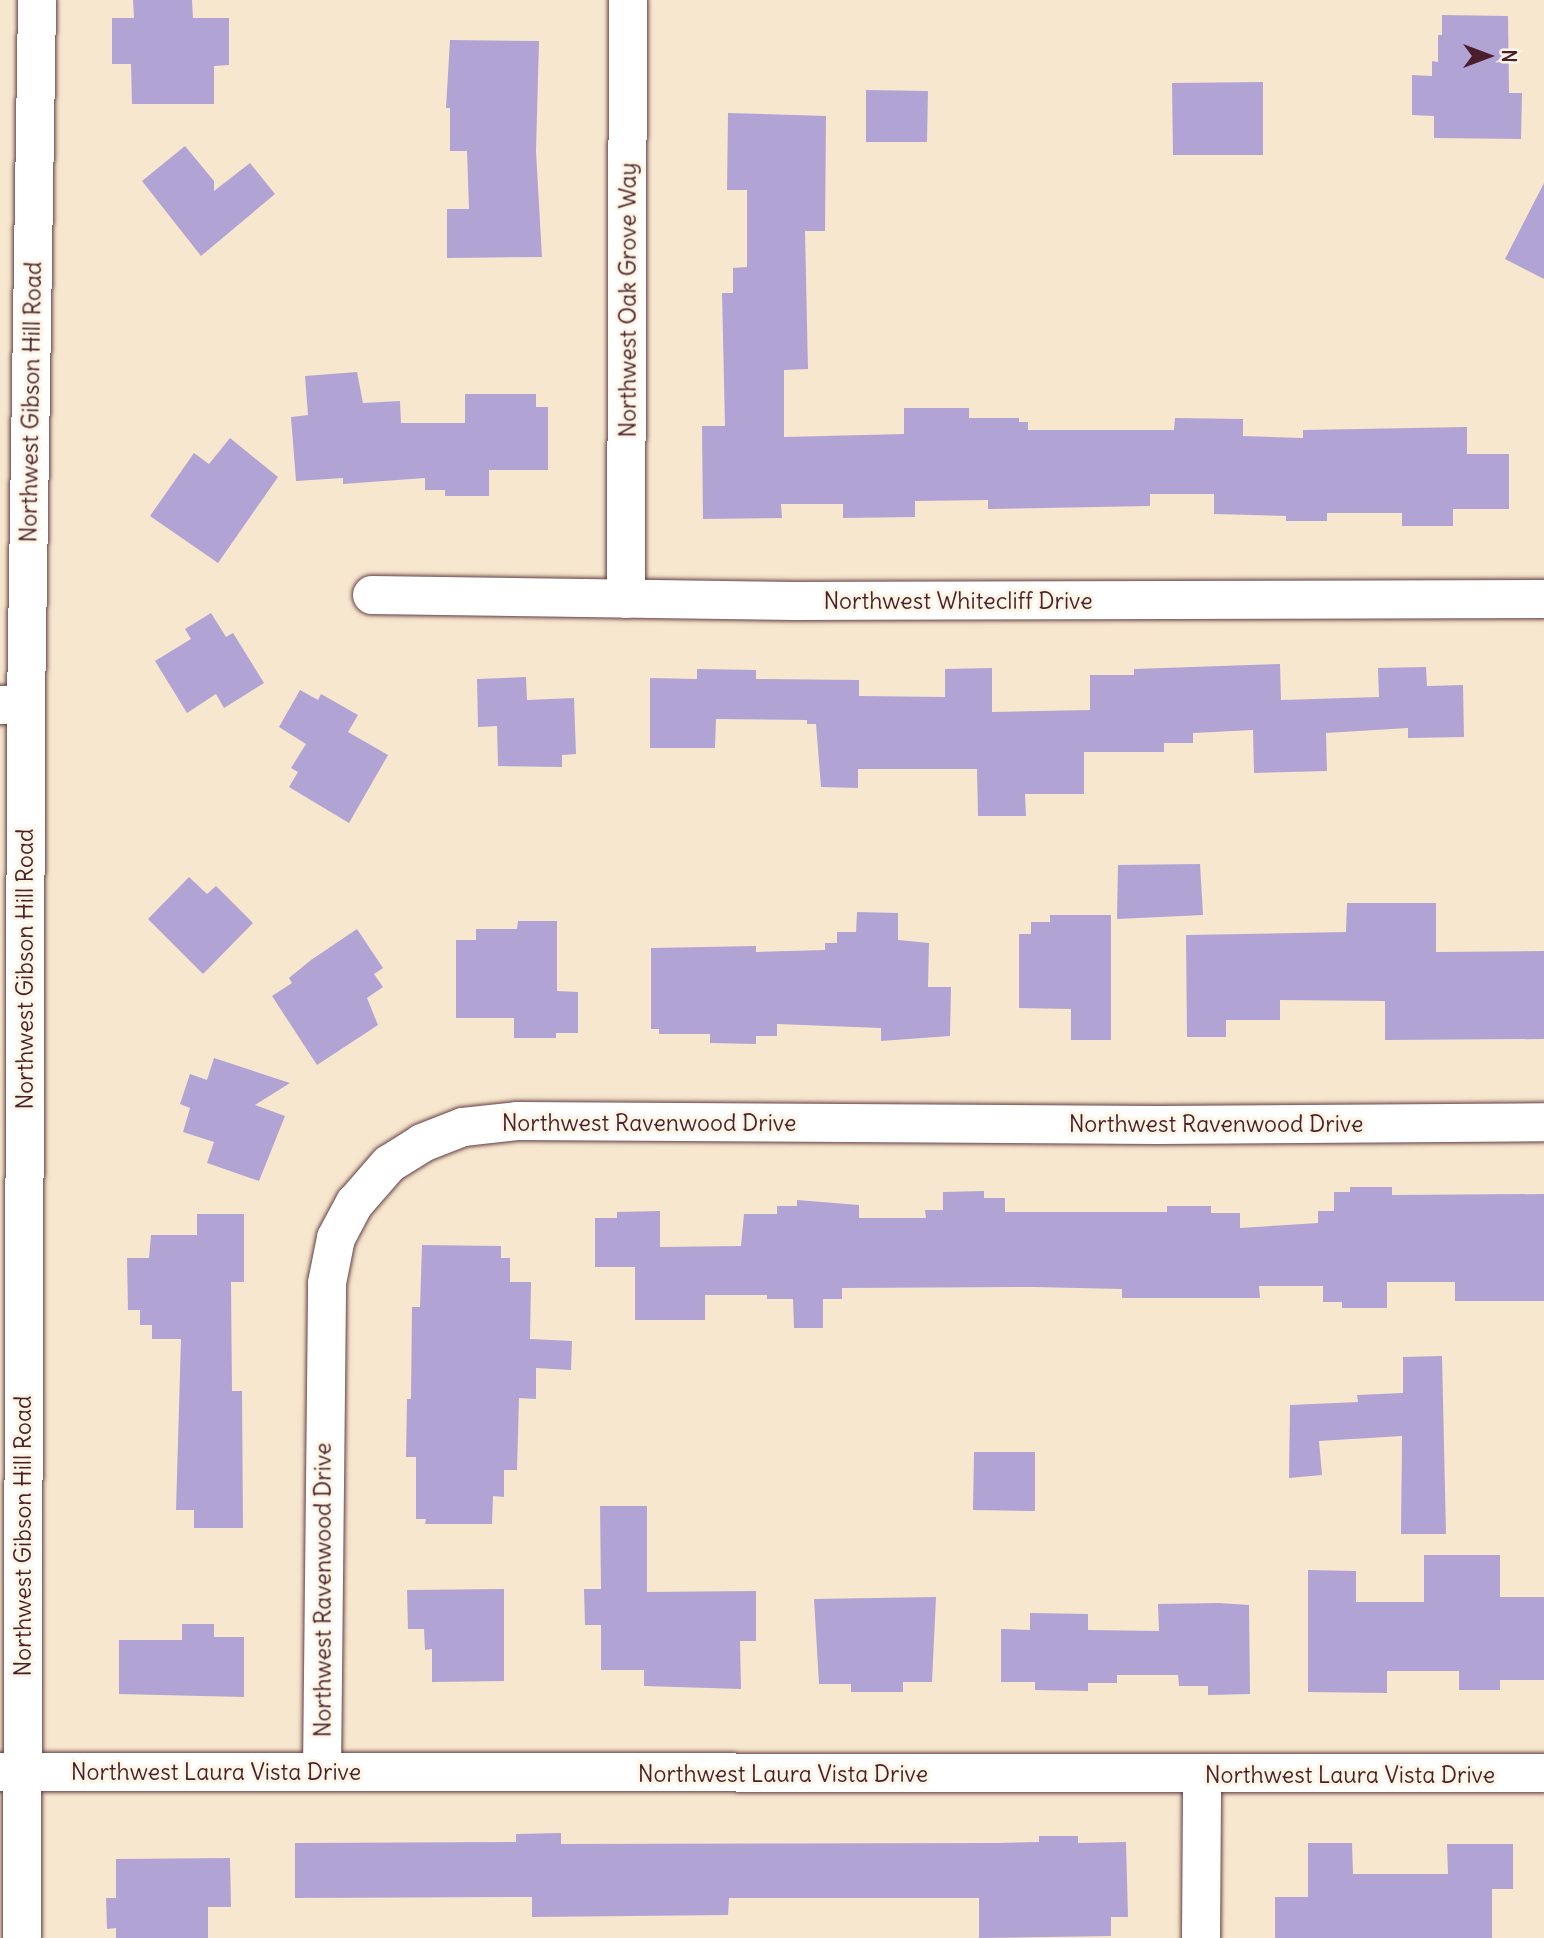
<!DOCTYPE html>
<style>
body{margin:0}
#map{position:relative;width:1544px;height:1938px;overflow:hidden;background:#f7e7ce;font-family:Delius,sans-serif}
div>[style]{position:absolute}
.building>*{inset:0;background:#b1a4d4}
.roads{filter:drop-shadow(0 0 2px #643d43) drop-shadow(0 0 2px #643d43)}
.minor>*{height:38px;margin:-19px;padding:0 19px;transform-origin:19px;border-radius:19px;background:#fff}
.secondary>*{height:38px;margin:-19px;padding:0 19px;transform-origin:19px;border-radius:19px;background:#fff}
span{translate:-50% -50%;white-space:nowrap;text-align:center;line-height:1.15;-webkit-text-stroke:6px #fcf5e5;paint-order:stroke}
.street-label{font-size:23px;color:#4a1f2b}
.north{position:absolute;left:1453px;top:21px;width:70px;height:70px;-webkit-text-stroke:5px #fcf5e5;paint-order:stroke;rotate:90deg;font-size:19px;font-weight:700;line-height:28px;text-align:center;color:#4a1f2b}
.north::after{content:'';display:block;margin:auto;width:24px;height:32px;background:#4a1f2b;clip-path:polygon(50% 0,100% 100%,50% 72%,0 100%)}
</style>
<div id="map">
<div class="building">
<div style="clip-path:polygon(133px 0,192px 0,193px 18px,229px 18px,229px 65px,214px 66px,214px 104px,132px 104px,131px 64px,112px 64px,112px 18px,134px 18px)"></div>
<div style="clip-path:polygon(1442px 15px,1508px 16px,1509px 93px,1522px 93px,1521px 139px,1434px 138px,1434px 116px,1412px 115px,1412px 75px,1432px 76px,1432px 61px,1438px 62px,1438px 35px,1442px 35px)"></div>
<div style="clip-path:polygon(450px 40px,539px 41px,536px 151px,542px 257px,447px 258px,447px 209px,469px 209px,467px 151px,450px 151px,450px 108px,446px 108px)"></div>
<div style="clip-path:polygon(1263px 82px,1263px 155px,1173px 155px,1172px 83px)"></div>
<div style="clip-path:polygon(866px 90px,928px 91px,927px 142px,866px 142px)"></div>
<div style="clip-path:polygon(728px 113px,826px 116px,825px 231px,805px 231px,808px 369px,784px 370px,784px 437px,904px 434px,904px 408px,969px 408px,969px 418px,1019px 418px,1019px 422px,1028px 422px,1028px 430px,1174px 430px,1175px 418px,1243px 419px,1243px 436px,1303px 438px,1303px 430px,1467px 427px,1467px 454px,1509px 454px,1509px 509px,1453px 509px,1453px 526px,1402px 526px,1402px 513px,1327px 513px,1327px 521px,1286px 521px,1286px 516px,1214px 514px,1214px 494px,1150px 494px,1150px 506px,988px 509px,988px 500px,915px 501px,915px 517px,843px 518px,843px 504px,781px 504px,782px 518px,703px 519px,702px 426px,725px 426px,722px 293px,733px 293px,733px 268px,747px 267px,747px 190px,727px 190px)"></div>
<div style="clip-path:polygon(185px 146px,214px 181px,214px 191px,250px 163px,275px 194px,201px 256px,142px 181px)"></div>
<div style="clip-path:polygon(1544px 183px,1544px 279px,1505px 259px)"></div>
<div style="clip-path:polygon(357px 372px,363px 403px,400px 401px,401px 423px,465px 423px,465px 394px,536px 394px,536px 407px,548px 407px,548px 470px,489px 470px,489px 496px,445px 496px,445px 490px,425px 490px,425px 478px,343px 484px,343px 478px,296px 481px,291px 417px,308px 415px,305px 376px)"></div>
<div style="clip-path:polygon(230px 438px,278px 477px,218px 563px,150px 516px,194px 453px,209px 464px)"></div>
<div style="clip-path:polygon(211px 613px,226px 637px,233px 633px,264px 683px,224px 708px,216px 694px,187px 713px,155px 661px,191px 639px,185px 629px)"></div>
<div style="clip-path:polygon(1280px 664px,1281px 700px,1379px 697px,1378px 668px,1426px 667px,1427px 686px,1463px 685px,1464px 737px,1408px 738px,1408px 728px,1326px 733px,1327px 771px,1254px 773px,1253px 730px,1193px 733px,1193px 743px,1164px 743px,1164px 752px,1084px 752px,1084px 794px,1025px 794px,1026px 816px,978px 816px,977px 769px,858px 769px,858px 788px,821px 787px,816px 724px,807px 724px,807px 720px,716px 719px,715px 748px,650px 748px,650px 678px,697px 679px,697px 669px,756px 670px,756px 679px,859px 680px,859px 696px,945px 697px,945px 669px,992px 668px,992px 712px,1090px 710px,1090px 675px,1134px 675px,1134px 669px)"></div>
<div style="clip-path:polygon(526px 677px,527px 700px,574px 698px,576px 754px,562px 755px,562px 767px,498px 766px,497px 726px,478px 727px,477px 679px)"></div>
<div style="clip-path:polygon(300px 690px,318px 700px,321px 694px,358px 715px,348px 732px,388px 755px,349px 823px,289px 787px,298px 772px,291px 768px,306px 744px,279px 727px)"></div>
<div style="clip-path:polygon(1200px 864px,1203px 915px,1117px 919px,1118px 865px)"></div>
<div style="clip-path:polygon(189px 877px,207px 894px,216px 886px,253px 923px,203px 974px,148px 919px)"></div>
<div style="clip-path:polygon(1347px 903px,1436px 903px,1436px 952px,1544px 951px,1544px 1039px,1385px 1040px,1385px 1001px,1280px 1000px,1280px 1020px,1226px 1020px,1226px 1037px,1187px 1037px,1186px 935px,1346px 932px)"></div>
<div style="clip-path:polygon(857px 912px,898px 913px,898px 940px,929px 943px,928px 987px,951px 987px,950px 1036px,881px 1041px,881px 1028px,777px 1024px,777px 1036px,756px 1036px,756px 1044px,710px 1043px,710px 1034px,659px 1034px,659px 1029px,651px 1029px,651px 948px,756px 946px,756px 952px,825px 950px,825px 943px,837px 943px,837px 932px,856px 932px)"></div>
<div style="clip-path:polygon(1050px 915px,1111px 915px,1111px 1040px,1071px 1040px,1071px 1009px,1019px 1008px,1019px 934px,1031px 934px,1031px 922px,1050px 922px)"></div>
<div style="clip-path:polygon(518px 921px,557px 921px,557px 991px,578px 992px,578px 1033px,556px 1033px,556px 1038px,514px 1038px,514px 1018px,456px 1018px,456px 940px,476px 940px,476px 929px,517px 929px)"></div>
<div style="clip-path:polygon(357px 929px,383px 968px,374px 974px,383px 987px,367px 998px,378px 1025px,317px 1065px,272px 996px,292px 983px,289px 978px,311px 960px)"></div>
<div style="clip-path:polygon(214px 1058px,290px 1083px,255px 1105px,285px 1116px,259px 1181px,207px 1163px,214px 1142px,183px 1132px,190px 1108px,180px 1104px,190px 1074px,207px 1080px)"></div>
<div style="clip-path:polygon(1350px 1187px,1392px 1187px,1392px 1195px,1544px 1194px,1544px 1301px,1455px 1301px,1455px 1282px,1387px 1282px,1387px 1308px,1342px 1308px,1342px 1302px,1323px 1302px,1323px 1286px,1259px 1286px,1260px 1298px,1122px 1298px,1122px 1289px,1034px 1287px,842px 1288px,842px 1299px,823px 1299px,823px 1328px,794px 1328px,793px 1299px,767px 1299px,767px 1295px,705px 1295px,705px 1320px,635px 1320px,635px 1267px,595px 1267px,595px 1218px,617px 1218px,617px 1212px,660px 1211px,660px 1247px,741px 1246px,744px 1214px,777px 1214px,777px 1206px,797px 1206px,797px 1200px,859px 1205px,859px 1218px,926px 1218px,925px 1210px,943px 1210px,943px 1192px,984px 1191px,984px 1198px,1005px 1198px,1005px 1212px,1167px 1212px,1167px 1206px,1211px 1206px,1211px 1213px,1240px 1213px,1240px 1228px,1318px 1223px,1318px 1211px,1334px 1211px,1334px 1192px,1350px 1192px)"></div>
<div style="clip-path:polygon(197px 1214px,244px 1214px,244px 1282px,231px 1282px,232px 1391px,242px 1391px,243px 1528px,194px 1528px,194px 1510px,176px 1510px,181px 1339px,152px 1339px,152px 1325px,140px 1325px,140px 1310px,128px 1310px,127px 1258px,149px 1258px,151px 1235px,197px 1235px)"></div>
<div style="clip-path:polygon(422px 1245px,501px 1246px,501px 1258px,510px 1258px,510px 1282px,531px 1282px,530px 1339px,572px 1341px,571px 1370px,536px 1368px,536px 1399px,519px 1398px,517px 1470px,504px 1470px,504px 1497px,493px 1496px,492px 1524px,425px 1524px,426px 1519px,416px 1519px,416px 1457px,406px 1457px,407px 1399px,411px 1399px,412px 1307px,420px 1307px)"></div>
<div style="clip-path:polygon(1442px 1356px,1446px 1534px,1401px 1534px,1402px 1436px,1319px 1441px,1322px 1475px,1289px 1478px,1290px 1405px,1358px 1402px,1357px 1395px,1403px 1393px,1403px 1357px)"></div>
<div style="clip-path:polygon(974px 1452px,1035px 1452px,1035px 1511px,973px 1510px)"></div>
<div style="clip-path:polygon(600px 1506px,647px 1506px,647px 1592px,756px 1591px,756px 1641px,740px 1641px,741px 1689px,644px 1686px,644px 1670px,601px 1670px,601px 1625px,585px 1625px,584px 1589px,601px 1589px)"></div>
<div style="clip-path:polygon(1424px 1555px,1500px 1555px,1500px 1597px,1544px 1597px,1544px 1680px,1500px 1680px,1500px 1690px,1459px 1690px,1459px 1671px,1387px 1671px,1387px 1693px,1308px 1692px,1308px 1570px,1356px 1571px,1356px 1602px,1424px 1602px)"></div>
<div style="clip-path:polygon(504px 1589px,504px 1681px,432px 1682px,432px 1649px,425px 1650px,424px 1629px,408px 1629px,407px 1590px)"></div>
<div style="clip-path:polygon(936px 1597px,932px 1682px,903px 1682px,903px 1692px,851px 1692px,851px 1684px,819px 1684px,814px 1599px)"></div>
<div style="clip-path:polygon(1219px 1603px,1249px 1605px,1250px 1694px,1208px 1695px,1208px 1686px,1179px 1686px,1178px 1675px,1117px 1675px,1117px 1683px,1088px 1683px,1088px 1691px,1035px 1690px,1035px 1682px,1001px 1682px,1001px 1629px,1030px 1630px,1030px 1613px,1088px 1614px,1088px 1630px,1159px 1631px,1158px 1604px)"></div>
<div style="clip-path:polygon(182px 1624px,214px 1624px,214px 1637px,244px 1637px,244px 1697px,119px 1694px,119px 1640px,182px 1640px)"></div>
<div style="clip-path:polygon(561px 1833px,561px 1844px,998px 1843px,1039px 1842px,1039px 1836px,1078px 1836px,1078px 1843px,1126px 1842px,1128px 1917px,1111px 1917px,1111px 1936px,979px 1938px,979px 1898px,729px 1898px,728px 1915px,532px 1917px,532px 1897px,295px 1898px,295px 1843px,516px 1842px,516px 1834px)"></div>
<div style="clip-path:polygon(1308px 1843px,1352px 1843px,1353px 1874px,1448px 1874px,1447px 1844px,1513px 1844px,1513px 1889px,1492px 1889px,1492px 1938px,1275px 1938px,1275px 1897px,1308px 1897px)"></div>
<div style="clip-path:polygon(230px 1858px,231px 1907px,208px 1907px,208px 1938px,116px 1938px,116px 1928px,107px 1929px,106px 1898px,116px 1898px,116px 1859px)"></div>
</div>
<div class="roads">
<div class="minor">
<div style="left:372px;top:595px;width:422px;rotate:0.8deg"></div>
<div style="left:794px;top:601px;width:750px;rotate:-0.15deg"></div>
<div style="left:626px;top:599px;width:599px;rotate:-89.81deg"></div>
<div style="left:0;top:705px;width:26px;rotate:-2deg"></div>
<div style="left:322px;top:1771px;width:488px;rotate:-89.4deg"></div>
<div style="left:327px;top:1283px;width:46px;rotate:-78.7deg"></div>
<div style="left:336px;top:1238px;width:40px;rotate:-62deg"></div>
<div style="left:355px;top:1203px;width:52px;rotate:-48.9deg"></div>
<div style="left:389px;top:1164px;width:39px;rotate:-32deg"></div>
<div style="left:422px;top:1143px;width:44px;rotate:-21.3deg"></div>
<div style="left:463px;top:1127px;width:54px;rotate:-6.3deg"></div>
<div style="left:517px;top:1121px;width:641px;rotate:0.36deg"></div>
<div style="left:1158px;top:1125px;width:386px;rotate:-0.4deg"></div>
<div style="left:0;top:1772px;width:1544px;rotate:0.04deg"></div>
<div style="left:1201px;top:1938px;width:162px;rotate:-89.6deg"></div>
</div>
<div class="secondary">
<div style="left:22px;top:1938px;width:1234px;rotate:-89.81deg"></div>
<div style="left:26px;top:704px;width:704px;rotate:-89.1deg"></div>
</div>
</div>
<div class="street-label">
<span style="left:628px;top:300px;rotate:-90deg">Northwest Oak Grove Way</span>
<span style="left:31px;top:402px;rotate:-89deg">Northwest Gibson Hill Road</span>
<span style="left:958px;top:601px">Northwest Whitecliff Drive</span>
<span style="left:25px;top:969px;rotate:-90deg">Northwest Gibson Hill Road</span>
<span style="left:649px;top:1123px">Northwest Ravenwood Drive</span>
<span style="left:1216px;top:1124px">Northwest Ravenwood Drive</span>
<span style="left:23px;top:1536px;rotate:-90deg">Northwest Gibson Hill Road</span>
<span style="left:323px;top:1590px;rotate:-90deg">Northwest Ravenwood Drive</span>
<span style="left:216px;top:1772px">Northwest Laura Vista Drive</span>
<span style="left:783px;top:1774px">Northwest Laura Vista Drive</span>
<span style="left:1350px;top:1775px">Northwest Laura Vista Drive</span>
</div>
<div class="north">N</div>
</div>
